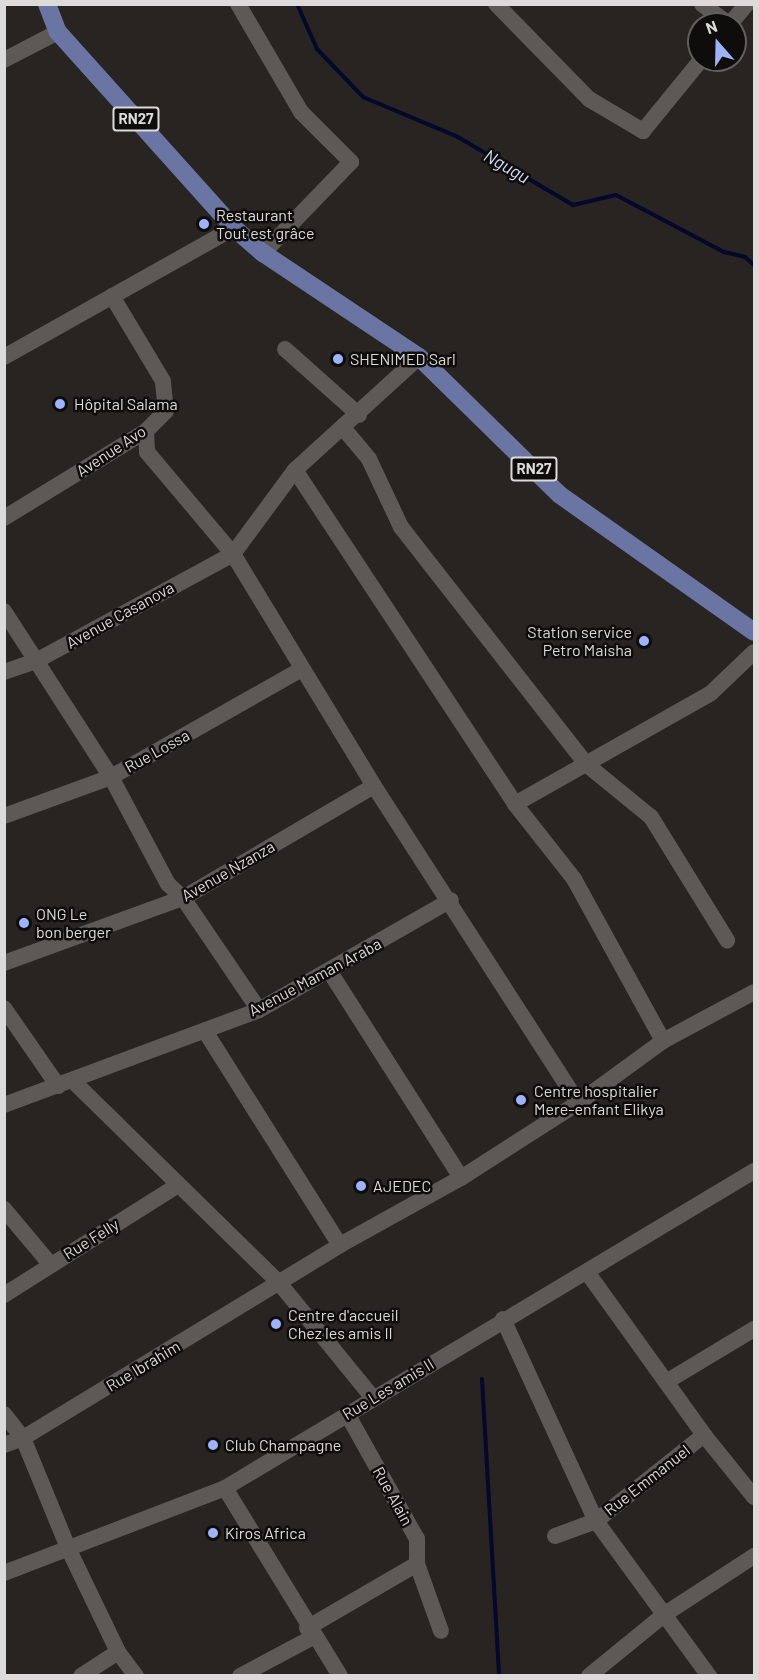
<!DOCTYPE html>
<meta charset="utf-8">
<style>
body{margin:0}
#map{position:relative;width:759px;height:1680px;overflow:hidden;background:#272421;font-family:Barlow,sans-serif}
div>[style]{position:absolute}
.stream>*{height:4px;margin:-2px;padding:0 2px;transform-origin:2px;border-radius:2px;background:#05072b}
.minor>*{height:16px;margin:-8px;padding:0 8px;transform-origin:8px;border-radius:8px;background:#5d5956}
.major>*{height:18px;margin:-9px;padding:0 9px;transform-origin:9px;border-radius:9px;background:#6b75a4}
.dots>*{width:16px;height:16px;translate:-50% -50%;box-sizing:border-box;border:3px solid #0f0d0c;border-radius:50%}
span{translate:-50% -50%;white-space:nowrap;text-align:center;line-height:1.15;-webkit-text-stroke:5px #0f0d0c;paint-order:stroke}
.shield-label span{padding:2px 4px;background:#0f0d0c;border:2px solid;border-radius:4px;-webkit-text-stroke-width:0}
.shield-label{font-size:15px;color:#dddbda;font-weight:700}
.poi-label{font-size:16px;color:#dddbda}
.left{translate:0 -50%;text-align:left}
.right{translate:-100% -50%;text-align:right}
.street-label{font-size:16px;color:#dddbda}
.water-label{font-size:18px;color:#d2dbf8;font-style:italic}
.frame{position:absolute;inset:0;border:6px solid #dddbda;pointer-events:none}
.north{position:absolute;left:687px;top:12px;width:60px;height:60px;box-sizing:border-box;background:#0f0d0c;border:2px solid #615f5e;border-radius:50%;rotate:340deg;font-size:16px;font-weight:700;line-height:24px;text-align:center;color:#dddbda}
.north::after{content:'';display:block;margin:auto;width:21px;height:27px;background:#9fb3fd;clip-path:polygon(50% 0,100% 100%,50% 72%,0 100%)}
</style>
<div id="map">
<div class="stream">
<div style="left:297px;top:4px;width:49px;rotate:66deg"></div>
<div style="left:317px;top:49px;width:66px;rotate:46.2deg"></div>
<div style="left:363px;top:97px;width:103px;rotate:22.8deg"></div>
<div style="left:458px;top:137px;width:134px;rotate:30.6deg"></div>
<div style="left:573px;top:205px;width:44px;rotate:-13.1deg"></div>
<div style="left:616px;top:195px;width:122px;rotate:27.8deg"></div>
<div style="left:724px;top:252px;width:22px;rotate:13deg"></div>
<div style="left:745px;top:257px;width:12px;rotate:42deg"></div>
<div style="left:482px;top:1379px;width:297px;rotate:86.7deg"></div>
</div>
<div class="minor">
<div style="left:238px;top:4px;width:125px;rotate:59.7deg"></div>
<div style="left:301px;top:112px;width:71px;rotate:45deg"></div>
<div style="left:351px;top:162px;width:127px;rotate:134deg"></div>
<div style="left:496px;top:4px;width:133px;rotate:45.6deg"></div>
<div style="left:589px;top:99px;width:63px;rotate:30.7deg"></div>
<div style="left:643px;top:131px;width:92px;rotate:-50.8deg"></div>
<div style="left:702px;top:4px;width:34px;rotate:37deg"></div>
<div style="left:730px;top:24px;width:26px;rotate:-50deg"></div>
<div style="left:4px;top:60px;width:61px;rotate:-27.4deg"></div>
<div style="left:285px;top:349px;width:99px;rotate:41.7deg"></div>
<div style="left:4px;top:357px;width:264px;rotate:-29.3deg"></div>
<div style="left:344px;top:429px;width:39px;rotate:50deg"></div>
<div style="left:369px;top:459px;width:75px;rotate:64.8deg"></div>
<div style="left:401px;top:527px;width:301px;rotate:52deg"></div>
<div style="left:586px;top:764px;width:84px;rotate:39.2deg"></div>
<div style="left:651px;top:817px;width:145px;rotate:58.3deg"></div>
<div style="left:146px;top:431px;width:21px;rotate:87deg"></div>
<div style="left:147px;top:452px;width:133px;rotate:49.9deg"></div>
<div style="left:233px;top:554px;width:271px;rotate:58.7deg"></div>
<div style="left:374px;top:786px;width:377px;rotate:57.2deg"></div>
<div style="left:295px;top:470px;width:400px;rotate:56.6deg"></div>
<div style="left:515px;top:804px;width:95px;rotate:51.8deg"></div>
<div style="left:574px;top:879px;width:185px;rotate:61.2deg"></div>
<div style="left:4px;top:518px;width:167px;rotate:-31.5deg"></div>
<div style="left:146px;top:431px;width:28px;rotate:-45deg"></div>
<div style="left:166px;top:411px;width:30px;rotate:-96deg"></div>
<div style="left:163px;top:381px;width:99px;rotate:-121deg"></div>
<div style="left:4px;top:611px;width:197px;rotate:57.2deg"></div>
<div style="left:111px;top:777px;width:121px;rotate:62deg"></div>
<div style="left:168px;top:884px;width:21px;rotate:43deg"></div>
<div style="left:183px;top:898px;width:135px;rotate:55.8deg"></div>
<div style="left:4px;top:672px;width:34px;rotate:-19deg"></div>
<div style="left:36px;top:661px;width:224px;rotate:-28.5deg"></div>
<div style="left:233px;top:554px;width:104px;rotate:-53.6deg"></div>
<div style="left:295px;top:470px;width:168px;rotate:-42.3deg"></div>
<div style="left:515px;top:804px;width:225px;rotate:-29.5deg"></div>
<div style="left:711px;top:693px;width:59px;rotate:-43.6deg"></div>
<div style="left:4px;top:816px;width:114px;rotate:-20deg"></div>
<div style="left:111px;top:777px;width:219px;rotate:-29.5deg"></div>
<div style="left:4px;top:963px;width:190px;rotate:-20deg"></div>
<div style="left:183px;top:898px;width:221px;rotate:-30.4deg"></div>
<div style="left:330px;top:972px;width:244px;rotate:57.5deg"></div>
<div style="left:4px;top:1008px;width:95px;rotate:55.3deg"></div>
<div style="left:205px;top:1031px;width:253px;rotate:57.8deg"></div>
<div style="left:73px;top:1081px;width:290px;rotate:44.4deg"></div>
<div style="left:280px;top:1284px;width:147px;rotate:50.8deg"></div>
<div style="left:4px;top:1105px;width:272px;rotate:-20.4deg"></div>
<div style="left:259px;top:1010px;width:221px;rotate:-29.8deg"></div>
<div style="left:4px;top:1209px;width:72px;rotate:50.1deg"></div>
<div style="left:587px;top:1272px;width:201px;rotate:54.3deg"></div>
<div style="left:704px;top:1435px;width:80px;rotate:51.1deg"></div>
<div style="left:4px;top:1295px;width:206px;rotate:-32.3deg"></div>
<div style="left:503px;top:1319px;width:222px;rotate:65.3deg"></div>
<div style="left:596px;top:1521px;width:192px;rotate:53.9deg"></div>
<div style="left:666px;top:1382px;width:103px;rotate:-31.1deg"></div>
<div style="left:4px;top:1414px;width:31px;rotate:52deg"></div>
<div style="left:23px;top:1438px;width:121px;rotate:67.7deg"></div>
<div style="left:69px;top:1550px;width:113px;rotate:64.3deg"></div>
<div style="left:118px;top:1652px;width:30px;rotate:53deg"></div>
<div style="left:4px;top:1445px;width:20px;rotate:-20deg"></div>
<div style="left:23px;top:1438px;width:371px;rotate:-31.3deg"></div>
<div style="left:340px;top:1245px;width:138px;rotate:-29deg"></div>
<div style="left:461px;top:1178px;width:139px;rotate:-32.7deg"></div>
<div style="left:578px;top:1103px;width:105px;rotate:-36.1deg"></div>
<div style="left:663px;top:1041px;width:103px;rotate:-28.3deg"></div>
<div style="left:225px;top:1488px;width:220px;rotate:58.5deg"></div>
<div style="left:555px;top:1536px;width:44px;rotate:-20.1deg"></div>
<div style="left:596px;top:1521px;width:138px;rotate:-38.5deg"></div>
<div style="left:417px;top:1564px;width:71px;rotate:70.3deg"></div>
<div style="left:4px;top:1573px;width:237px;rotate:-21deg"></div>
<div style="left:225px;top:1488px;width:617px;rotate:-30.93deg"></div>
<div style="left:307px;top:1628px;width:127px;rotate:-30.2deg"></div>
<div style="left:417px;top:1564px;width:25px;rotate:-90deg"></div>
<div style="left:417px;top:1539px;width:143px;rotate:-119.2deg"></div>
<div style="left:81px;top:1676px;width:44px;rotate:-33deg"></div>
<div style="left:240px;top:1676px;width:85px;rotate:-28.1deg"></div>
<div style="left:589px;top:1676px;width:98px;rotate:-39.2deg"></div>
<div style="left:665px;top:1614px;width:106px;rotate:-33.1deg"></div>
</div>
<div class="major">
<div style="left:47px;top:4px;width:30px;rotate:69deg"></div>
<div style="left:58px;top:32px;width:263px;rotate:48.1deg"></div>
<div style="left:234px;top:228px;width:38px;rotate:41deg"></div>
<div style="left:263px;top:253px;width:187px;rotate:33.7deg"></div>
<div style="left:419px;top:357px;width:197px;rotate:44.4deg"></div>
<div style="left:560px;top:495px;width:237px;rotate:35.2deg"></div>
</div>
<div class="dots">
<div style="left:204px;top:224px;background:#9fb3fd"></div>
<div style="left:338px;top:359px;background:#9fb3fd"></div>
<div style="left:60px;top:404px;background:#9fb3fd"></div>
<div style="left:644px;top:641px;background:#9fb3fd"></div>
<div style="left:24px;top:923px;background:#9fb3fd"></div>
<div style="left:521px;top:1100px;background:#9fb3fd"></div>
<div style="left:361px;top:1186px;background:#9fb3fd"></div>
<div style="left:276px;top:1324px;background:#9fb3fd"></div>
<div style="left:213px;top:1445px;background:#9fb3fd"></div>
<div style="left:213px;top:1533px;background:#9fb3fd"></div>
</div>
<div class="shield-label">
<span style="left:136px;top:119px">RN27</span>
<span style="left:534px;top:469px">RN27</span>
</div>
<div class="poi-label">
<span class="left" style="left:216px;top:224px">Restaurant<br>Tout est grâce</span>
<span class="left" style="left:350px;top:359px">SHENIMED Sarl</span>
<span class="left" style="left:74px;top:404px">Hôpital Salama</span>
<span class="right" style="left:632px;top:641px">Station service<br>Petro Maisha</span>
<span class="left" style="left:36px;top:923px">ONG Le<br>bon berger</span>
<span class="left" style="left:534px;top:1100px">Centre hospitalier<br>Mere-enfant Elikya</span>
<span class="left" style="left:373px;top:1186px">AJEDEC</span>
<span class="left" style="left:288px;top:1324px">Centre d'accueil<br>Chez les amis II</span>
<span class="left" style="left:225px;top:1445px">Club Champagne</span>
<span class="left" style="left:225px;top:1533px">Kiros Africa</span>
</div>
<div class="street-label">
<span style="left:111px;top:451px;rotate:-33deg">Avenue Avo</span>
<span style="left:120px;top:615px;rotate:-29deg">Avenue Casanova</span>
<span style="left:157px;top:751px;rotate:-29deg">Rue Lossa</span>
<span style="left:228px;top:871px;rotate:-30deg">Avenue Nzanza</span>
<span style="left:315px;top:977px;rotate:-28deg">Avenue Maman Araba</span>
<span style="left:91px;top:1239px;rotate:-32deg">Rue Felly</span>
<span style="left:143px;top:1366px;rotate:-31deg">Rue Ibrahim</span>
<span style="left:388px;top:1389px;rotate:-31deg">Rue Les amis II</span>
<span style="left:647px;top:1480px;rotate:-38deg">Rue Emmanuel</span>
<span style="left:393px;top:1496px;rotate:61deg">Rue Alain</span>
</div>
<div class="water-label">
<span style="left:507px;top:166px;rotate:30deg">Ngugu</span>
</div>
<div class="frame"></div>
<div class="north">N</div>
</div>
